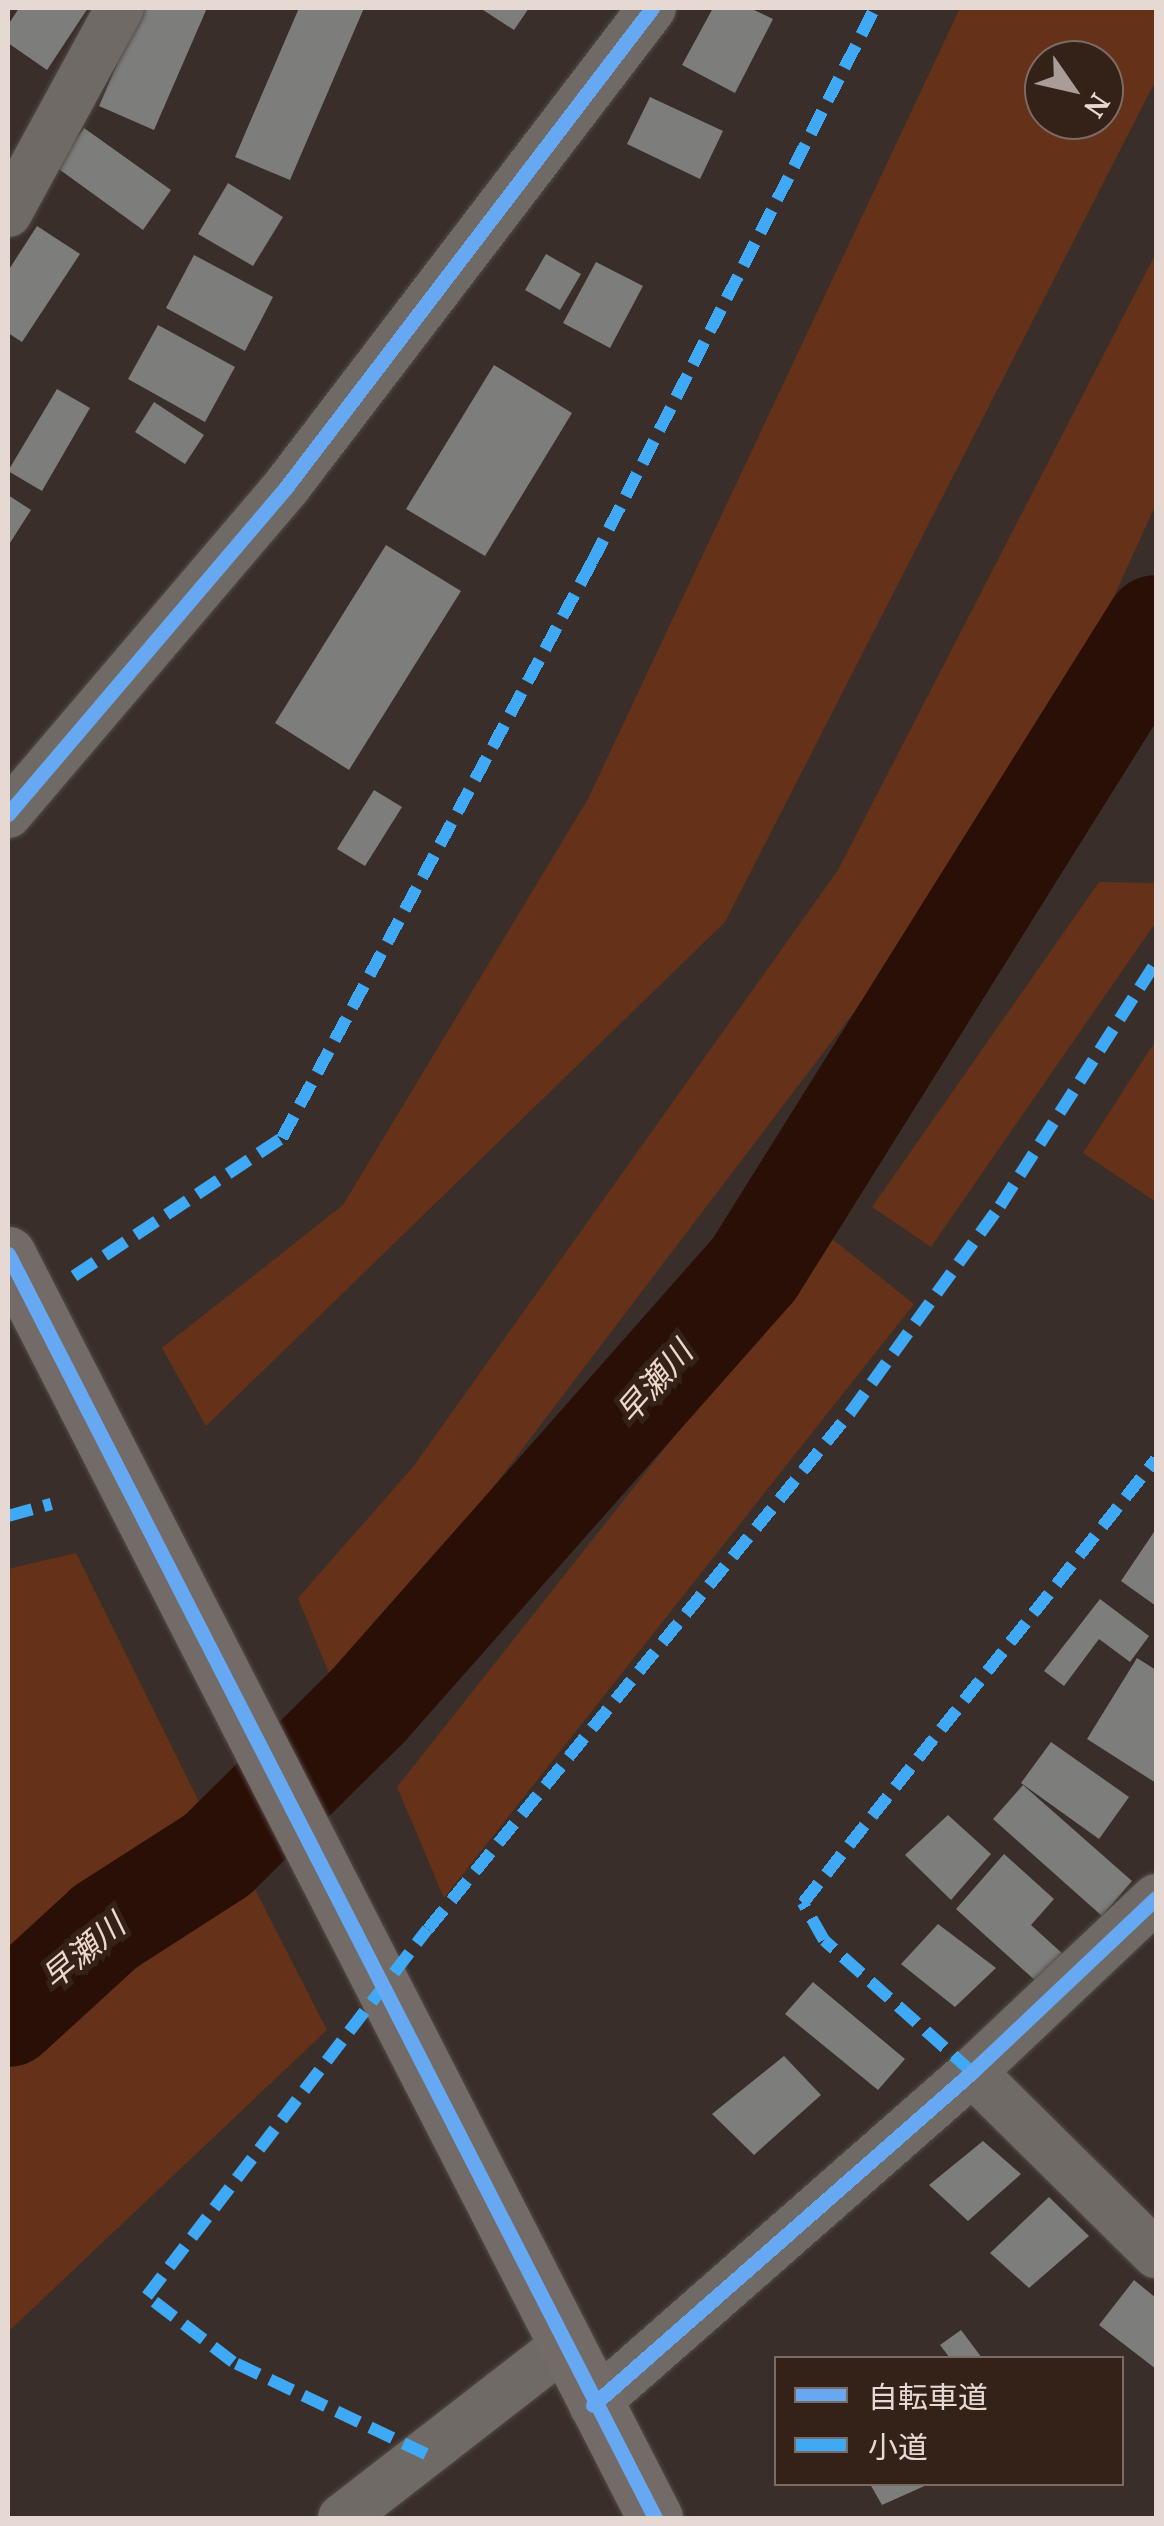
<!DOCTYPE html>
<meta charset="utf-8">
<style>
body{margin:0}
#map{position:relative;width:1164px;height:2526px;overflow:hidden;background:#392e29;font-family:"PT Serif","Noto Sans JP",serif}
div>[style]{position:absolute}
.green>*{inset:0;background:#653118}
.river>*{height:102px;margin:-51px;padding:0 51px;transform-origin:51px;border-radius:51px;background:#2a0f06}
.building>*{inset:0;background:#7d7e7c}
.roads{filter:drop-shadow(0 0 2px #534a46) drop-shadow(0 0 2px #534a46)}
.street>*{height:48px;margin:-24px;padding:0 24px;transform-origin:24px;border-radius:24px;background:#6f6a66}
.secondary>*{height:55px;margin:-27.5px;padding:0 27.5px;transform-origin:27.5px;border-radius:27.5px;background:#726b68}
.quiet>*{height:12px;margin-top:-6px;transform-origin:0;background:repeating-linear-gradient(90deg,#3fa9f5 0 25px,transparent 0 37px)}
.cycleway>*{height:15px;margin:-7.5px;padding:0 7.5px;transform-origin:7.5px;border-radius:7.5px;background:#66a8f1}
span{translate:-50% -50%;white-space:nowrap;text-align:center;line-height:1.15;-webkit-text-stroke:10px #342219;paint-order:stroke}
.water-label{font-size:32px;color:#f0d7cc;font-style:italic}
.frame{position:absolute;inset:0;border:10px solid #e6d9d4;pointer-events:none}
.legend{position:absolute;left:774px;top:2356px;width:350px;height:130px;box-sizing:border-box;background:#342219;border:2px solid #7b6b64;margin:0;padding:12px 18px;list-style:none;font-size:30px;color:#e6d9d4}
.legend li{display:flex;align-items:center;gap:20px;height:50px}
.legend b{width:50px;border:2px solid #7b6b64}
.north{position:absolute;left:1024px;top:40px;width:100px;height:100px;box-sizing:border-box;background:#342219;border:2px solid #7b6b64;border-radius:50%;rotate:124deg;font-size:28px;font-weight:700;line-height:40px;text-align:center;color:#e6d9d4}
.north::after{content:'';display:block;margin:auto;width:35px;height:45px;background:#a99d98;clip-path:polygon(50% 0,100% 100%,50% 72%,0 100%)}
</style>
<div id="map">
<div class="green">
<div style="clip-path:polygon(evenodd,960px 8px,1156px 8px,1156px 80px,725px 922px,206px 1426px,162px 1348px,343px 1205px,588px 799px,960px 8px,1044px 60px,1104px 60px,1104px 120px,1044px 120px,1044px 60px)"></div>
<div style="clip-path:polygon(1156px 253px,1156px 504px,1031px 779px,337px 1693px,298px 1598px,413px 1467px,838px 870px)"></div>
<div style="clip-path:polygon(1099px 882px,1156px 883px,1156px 922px,931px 1247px,872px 1207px)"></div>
<div style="clip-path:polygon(1156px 1040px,1156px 1202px,1083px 1153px)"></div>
<div style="clip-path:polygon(831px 1238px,914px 1304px,444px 1898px,397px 1787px)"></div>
<div style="clip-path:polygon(76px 1553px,209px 1822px,8px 1968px,8px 1569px)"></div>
<div style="clip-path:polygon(240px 1860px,327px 2030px,8px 2332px,8px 2059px)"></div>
</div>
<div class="river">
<div style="left:8px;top:2016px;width:132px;rotate:-42.5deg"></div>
<div style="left:105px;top:1927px;width:133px;rotate:-32.7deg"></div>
<div style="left:217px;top:1855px;width:212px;rotate:-44.6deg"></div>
<div style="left:368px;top:1706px;width:583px;rotate:-48.55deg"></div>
<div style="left:754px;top:1269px;width:758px;rotate:-57.99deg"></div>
</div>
<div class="building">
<div style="clip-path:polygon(19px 8px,88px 8px,47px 70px,8px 43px,8px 25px)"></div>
<div style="clip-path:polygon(141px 8px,207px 8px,154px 130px,99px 106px)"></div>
<div style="clip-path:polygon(299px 8px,364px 8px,290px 180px,235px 157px)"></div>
<div style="clip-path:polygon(480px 8px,529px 8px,514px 30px)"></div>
<div style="clip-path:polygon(713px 8px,750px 8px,773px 19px,735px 93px,682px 65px)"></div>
<div style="clip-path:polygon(650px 97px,723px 131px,700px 179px,627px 144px)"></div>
<div style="clip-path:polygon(84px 128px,171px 190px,143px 230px,56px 167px)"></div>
<div style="clip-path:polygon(228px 183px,283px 217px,253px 266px,198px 234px)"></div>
<div style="clip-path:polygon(37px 226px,80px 254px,22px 342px,8px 333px,8px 271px)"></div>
<div style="clip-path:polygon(546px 254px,581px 274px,560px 310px,525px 290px)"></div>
<div style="clip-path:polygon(194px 255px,273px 297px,245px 351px,166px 308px)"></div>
<div style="clip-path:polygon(596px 262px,643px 286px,610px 348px,563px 323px)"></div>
<div style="clip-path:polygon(158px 325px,235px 367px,205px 422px,128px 379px)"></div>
<div style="clip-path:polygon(494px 365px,572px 413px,485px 556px,406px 509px)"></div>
<div style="clip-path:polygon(57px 389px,90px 408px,42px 491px,8px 471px)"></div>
<div style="clip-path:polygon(154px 402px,204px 435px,185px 464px,135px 432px)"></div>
<div style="clip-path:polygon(8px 495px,31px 510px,8px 546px)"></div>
<div style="clip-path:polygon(386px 545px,461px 591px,349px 770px,275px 723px)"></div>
<div style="clip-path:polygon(374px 790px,402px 807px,365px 866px,337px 849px)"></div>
<div style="clip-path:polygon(1156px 1529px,1156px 1606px,1121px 1581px)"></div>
<div style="clip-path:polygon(1100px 1599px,1149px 1636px,1130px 1662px,1099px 1639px,1064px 1686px,1044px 1671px)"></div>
<div style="clip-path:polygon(1137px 1658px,1156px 1670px,1156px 1783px,1087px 1739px)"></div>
<div style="clip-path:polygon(1051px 1742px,1129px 1797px,1099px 1839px,1021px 1783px)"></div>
<div style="clip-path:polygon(1023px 1785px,1132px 1881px,1102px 1916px,993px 1819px)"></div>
<div style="clip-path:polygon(948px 1815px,991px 1854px,951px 1900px,905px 1855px)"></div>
<div style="clip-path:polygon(1004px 1854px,1054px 1899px,1031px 1925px,1064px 1955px,1038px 1983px,956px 1909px)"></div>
<div style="clip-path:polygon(938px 1924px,996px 1968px,955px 2007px,901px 1964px)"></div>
<div style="clip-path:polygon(813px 1982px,905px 2059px,878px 2090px,785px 2014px)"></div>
<div style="clip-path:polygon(784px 2056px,821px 2095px,754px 2155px,712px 2114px)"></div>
<div style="clip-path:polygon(983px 2141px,1021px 2174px,968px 2221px,929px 2185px)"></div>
<div style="clip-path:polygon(1049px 2197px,1089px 2236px,1029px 2288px,990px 2253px)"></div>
<div style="clip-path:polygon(1134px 2280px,1156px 2298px,1156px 2369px,1099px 2325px)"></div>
<div style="clip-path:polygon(961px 2330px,982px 2358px,950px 2358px,940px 2345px)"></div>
<div style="clip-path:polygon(870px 2484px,929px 2484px,882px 2505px)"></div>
</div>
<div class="roads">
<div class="street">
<div style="left:8px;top:213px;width:234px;rotate:-61.4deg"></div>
<div style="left:8px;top:814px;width:431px;rotate:-49.6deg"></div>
<div style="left:287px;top:486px;width:601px;rotate:-52.63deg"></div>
<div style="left:972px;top:2072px;width:259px;rotate:44.7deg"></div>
<div style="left:593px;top:2405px;width:505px;rotate:-41.3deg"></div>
<div style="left:972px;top:2072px;width:253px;rotate:-43.4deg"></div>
<div style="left:342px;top:2518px;width:282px;rotate:-37.8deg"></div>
</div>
<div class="secondary">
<div style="left:8px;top:1254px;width:1420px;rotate:62.89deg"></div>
</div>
</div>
<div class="quiet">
<div style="left:74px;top:1276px;width:250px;rotate:-33.6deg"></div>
<div style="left:282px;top:1138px;width:654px;rotate:-61.71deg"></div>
<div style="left:592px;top:562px;width:622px;rotate:-62.94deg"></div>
<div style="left:8px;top:1516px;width:45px;rotate:-15.6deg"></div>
<div style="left:972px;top:2072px;width:198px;rotate:-138.3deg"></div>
<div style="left:824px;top:1940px;width:43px;rotate:-119.6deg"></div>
<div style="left:803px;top:1903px;width:567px;rotate:-51.51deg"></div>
<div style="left:426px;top:2454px;width:214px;rotate:-154.5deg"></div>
<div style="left:233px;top:2362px;width:108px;rotate:-142.5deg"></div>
<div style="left:147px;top:2296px;width:462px;rotate:-52.6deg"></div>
<div style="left:428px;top:1929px;width:667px;rotate:-50.72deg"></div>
<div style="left:850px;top:1413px;width:256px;rotate:-54.1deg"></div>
<div style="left:1000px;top:1206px;width:290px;rotate:-57.4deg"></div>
</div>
<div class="cycleway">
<div style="left:8px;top:814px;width:431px;rotate:-49.6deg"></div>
<div style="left:287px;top:486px;width:601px;rotate:-52.63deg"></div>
<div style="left:8px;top:1254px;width:1420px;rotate:62.89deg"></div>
<div style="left:593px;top:2405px;width:505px;rotate:-41.3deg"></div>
<div style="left:972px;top:2072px;width:253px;rotate:-43.4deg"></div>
</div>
<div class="water-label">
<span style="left:654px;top:1382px;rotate:-49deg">早瀬川</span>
<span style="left:83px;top:1951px;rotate:-40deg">早瀬川</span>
</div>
<div class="frame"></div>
<ul class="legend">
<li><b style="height:12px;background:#66a8f1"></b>自転車道</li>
<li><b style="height:12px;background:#3fa9f5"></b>小道</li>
</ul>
<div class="north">N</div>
</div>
